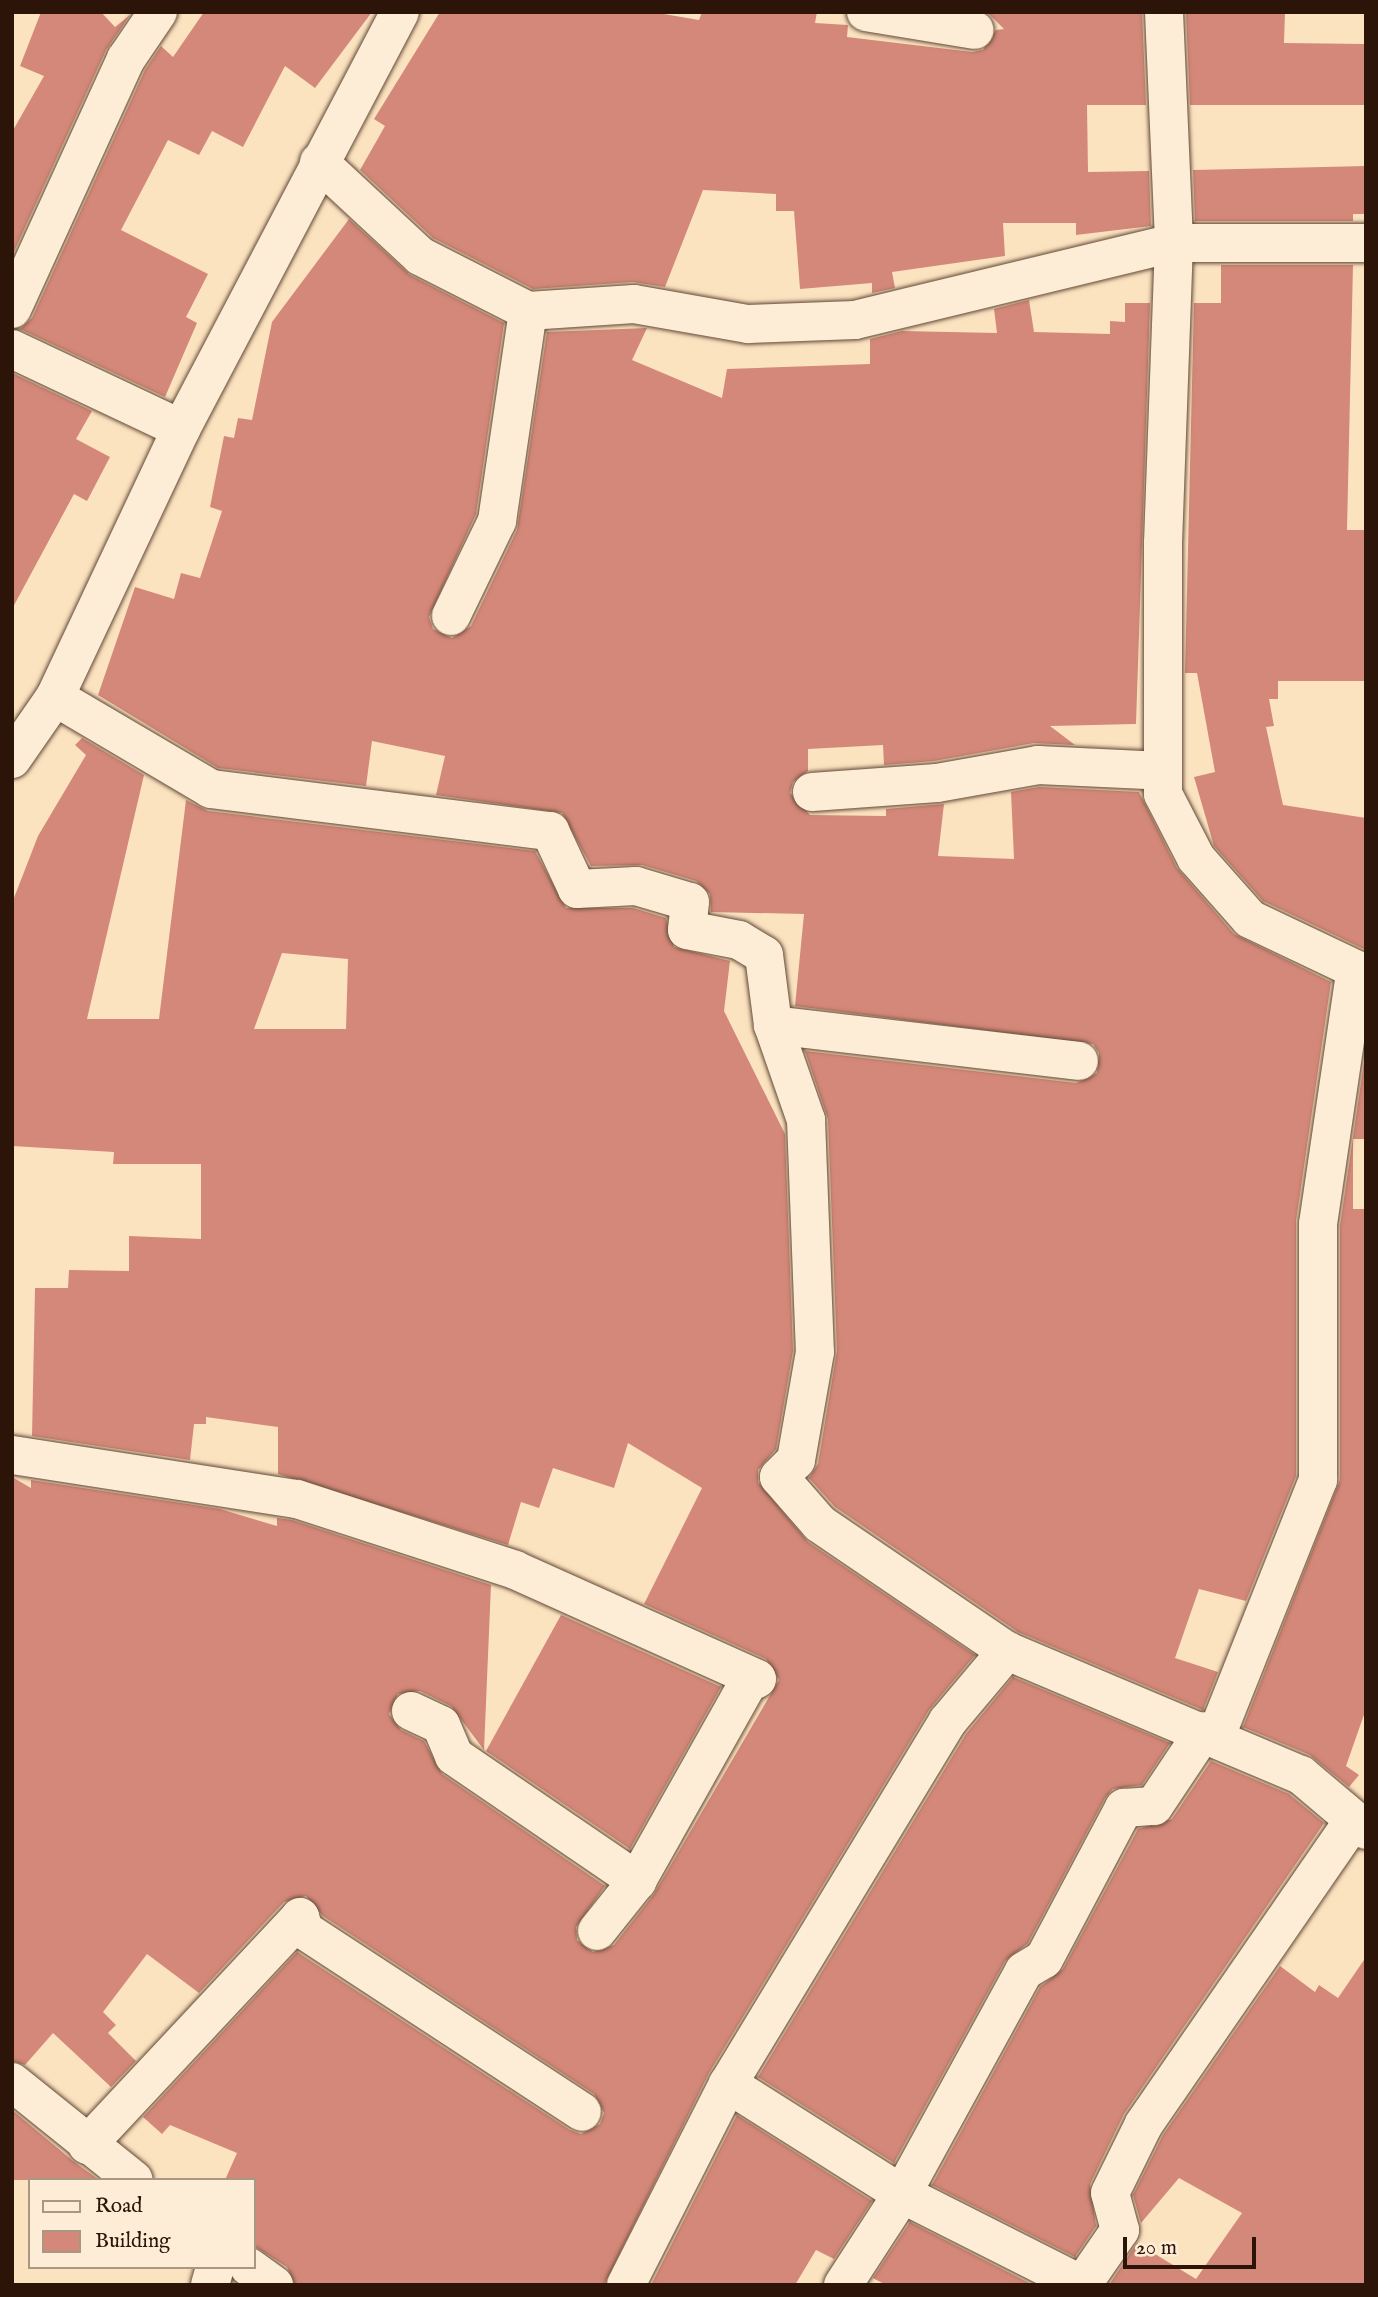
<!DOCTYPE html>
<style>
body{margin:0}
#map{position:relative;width:1378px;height:2297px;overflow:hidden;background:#fce3c0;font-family:"IM FELL English",serif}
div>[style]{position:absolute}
.building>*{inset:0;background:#d48879}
.roads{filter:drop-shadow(0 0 2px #614836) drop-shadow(0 0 2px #614836)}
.minor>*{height:38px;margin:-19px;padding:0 19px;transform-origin:19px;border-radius:19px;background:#fdedd6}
span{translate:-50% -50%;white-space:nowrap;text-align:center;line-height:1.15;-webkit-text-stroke:7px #fdedd6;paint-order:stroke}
.frame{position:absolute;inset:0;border:14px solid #2d1408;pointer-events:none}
.legend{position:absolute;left:28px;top:2178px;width:228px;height:91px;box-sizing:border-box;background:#fdedd6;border:2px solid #aa9684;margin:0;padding:9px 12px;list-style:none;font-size:21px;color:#2d1408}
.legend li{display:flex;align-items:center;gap:14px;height:35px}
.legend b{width:35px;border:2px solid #aa9684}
.scale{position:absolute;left:1123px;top:2237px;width:133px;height:32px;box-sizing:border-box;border:4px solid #2d1408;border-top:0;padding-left:9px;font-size:21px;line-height:24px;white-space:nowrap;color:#2d1408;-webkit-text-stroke:5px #fdedd6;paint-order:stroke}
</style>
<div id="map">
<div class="building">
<div style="clip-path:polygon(41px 12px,101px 12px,115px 27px,130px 15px,106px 50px,12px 256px,12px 132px,44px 76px,20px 66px)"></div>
<div style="clip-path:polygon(204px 12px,372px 12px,315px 88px,285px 66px,243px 147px,212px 131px,199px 155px,168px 140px,121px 230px,208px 274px,186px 317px,197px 323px,165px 397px,20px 329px,32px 318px,145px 70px,161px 46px,173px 57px)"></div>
<div style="clip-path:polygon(440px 12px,652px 12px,699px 20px,702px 12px,817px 12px,815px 23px,848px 25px,847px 37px,972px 52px,983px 50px,996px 30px,1004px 29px,987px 12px,1142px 12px,1146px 105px,1087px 105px,1088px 172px,1149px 171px,1151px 226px,1076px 235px,1076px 223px,1003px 223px,1005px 256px,892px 272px,895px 288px,872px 293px,872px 283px,800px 289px,794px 211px,776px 211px,776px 194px,703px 190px,665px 287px,633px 282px,533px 289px,433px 238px,360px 170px,385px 126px,374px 119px)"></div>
<div style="clip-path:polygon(1186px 12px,1285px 12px,1284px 43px,1366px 44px,1366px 105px,1190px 105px)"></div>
<div style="clip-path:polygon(1366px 166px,1366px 214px,1353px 214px,1353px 221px,1195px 221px,1193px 170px)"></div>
<div style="clip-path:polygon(349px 219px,410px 275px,504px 323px,476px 514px,429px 617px,433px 629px,452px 638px,471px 626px,517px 530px,547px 332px,647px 328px,632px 360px,722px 398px,727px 369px,870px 364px,870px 339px,902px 331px,997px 333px,994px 309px,1029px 300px,1034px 332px,1110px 334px,1110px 321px,1125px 322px,1125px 303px,1150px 303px,1136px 724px,1050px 726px,1075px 745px,1034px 743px,934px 761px,884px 765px,883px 745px,808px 749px,808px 771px,793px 782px,790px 793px,810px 815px,886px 816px,886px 809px,944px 804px,938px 856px,1014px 859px,1011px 792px,1039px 787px,1139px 792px,1177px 868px,1234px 934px,1331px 982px,1296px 1221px,1296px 1476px,1246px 1601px,1199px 1589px,1175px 1658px,1218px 1672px,1203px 1710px,1018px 1632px,835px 1507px,809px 1478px,818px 1464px,837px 1351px,828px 1119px,805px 1051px,1076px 1083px,1097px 1073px,1099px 1053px,1093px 1044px,795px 1006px,804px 914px,711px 912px,710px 894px,696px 881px,642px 865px,591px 866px,562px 813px,436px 795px,445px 756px,372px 741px,366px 786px,218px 768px,98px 695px,135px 587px,174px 599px,181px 573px,200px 578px,222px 511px,210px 507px,224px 436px,234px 438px,238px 418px,252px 420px,272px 322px)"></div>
<div style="clip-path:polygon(1221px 265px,1353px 265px,1347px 530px,1366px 530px,1366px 681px,1278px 681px,1278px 699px,1269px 699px,1274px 726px,1266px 727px,1283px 805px,1366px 818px,1366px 950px,1263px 901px,1214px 846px,1194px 777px,1215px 772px,1197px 673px,1185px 673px,1194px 303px,1221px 303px)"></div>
<div style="clip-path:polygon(12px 373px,92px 411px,76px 439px,110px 457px,87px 501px,74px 494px,12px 609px)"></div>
<div style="clip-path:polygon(evenodd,82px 738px,144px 775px,87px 1019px,159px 1019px,186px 800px,208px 811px,535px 851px,566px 908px,633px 908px,666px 918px,674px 947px,730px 961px,724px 1011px,785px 1134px,793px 1351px,776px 1449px,758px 1470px,758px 1482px,808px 1542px,975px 1655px,929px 1710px,709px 2073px,604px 2285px,295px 2285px,287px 2267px,254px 2246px,254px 2180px,225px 2180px,237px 2153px,170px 2125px,162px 2134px,143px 2117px,297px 1952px,570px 2130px,581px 2134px,600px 2124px,604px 2113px,594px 2094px,323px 1916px,306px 1896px,284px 1902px,199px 1993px,147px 1954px,103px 2012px,116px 2025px,108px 2033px,136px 2061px,111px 2087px,53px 2033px,25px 2065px,12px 2061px,12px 1477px,31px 1488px,31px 1480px,220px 1509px,277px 1526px,277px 1518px,292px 1520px,491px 1585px,484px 1750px,451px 1706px,420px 1691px,398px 1694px,389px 1714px,401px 1730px,424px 1741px,442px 1774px,605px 1886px,576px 1927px,577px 1940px,593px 1952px,614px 1945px,654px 1894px,779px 1680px,766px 1659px,644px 1604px,702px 1488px,628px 1443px,614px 1488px,553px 1468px,539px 1508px,521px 1502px,508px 1545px,278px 1474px,278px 1427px,206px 1417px,206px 1424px,194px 1424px,190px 1460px,32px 1436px,35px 1288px,68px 1288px,69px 1270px,129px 1271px,129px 1236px,201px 1239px,201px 1164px,113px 1164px,114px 1152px,12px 1146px,12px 903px,38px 836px,86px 755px,75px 745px,82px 738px,282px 953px,348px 959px,346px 1029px,254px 1029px,282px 953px)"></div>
<div style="clip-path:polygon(1366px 1049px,1366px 1139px,1353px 1139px,1353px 1209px,1366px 1209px,1366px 1709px,1346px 1766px,1359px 1775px,1349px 1787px,1310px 1755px,1243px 1727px,1340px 1480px,1340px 1226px)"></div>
<div style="clip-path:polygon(561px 1615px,721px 1687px,630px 1849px,486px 1751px)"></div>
<div style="clip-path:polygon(1013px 1677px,1170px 1743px,1142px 1785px,1113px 1789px,1105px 1798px,1028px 1943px,1005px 1961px,894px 2163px,758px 2077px,966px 1734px)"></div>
<div style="clip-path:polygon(1211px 1761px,1289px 1794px,1324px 1823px,1124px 2114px,1090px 2184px,1096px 2226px,1075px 2257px,932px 2185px,1040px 1987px,1063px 1969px,1138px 1829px,1172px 1819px)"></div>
<div style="clip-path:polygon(1366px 1957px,1366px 2285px,1109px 2285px,1137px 2243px,1196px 2279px,1242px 2213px,1179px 2178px,1141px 2223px,1133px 2195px,1163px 2135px,1280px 1966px,1315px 1992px,1319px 1985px,1338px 1998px)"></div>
<div style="clip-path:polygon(12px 2110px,73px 2161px,99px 2180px,12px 2180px)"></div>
<div style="clip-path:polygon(737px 2115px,872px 2201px,834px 2259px,816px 2250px,795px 2285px,651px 2285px)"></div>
<div style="clip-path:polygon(910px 2222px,1033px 2285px,886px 2285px,873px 2278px)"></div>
</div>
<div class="roads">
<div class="minor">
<div style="left:866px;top:12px;width:110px;rotate:9.4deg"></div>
<div style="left:1164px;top:12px;width:231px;rotate:87.5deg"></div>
<div style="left:1174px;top:243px;width:300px;rotate:92.1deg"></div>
<div style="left:1163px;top:543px;width:251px;rotate:90deg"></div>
<div style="left:1163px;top:794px;width:72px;rotate:62.7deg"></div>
<div style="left:1196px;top:858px;width:81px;rotate:48.5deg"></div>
<div style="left:1250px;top:919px;width:128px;rotate:25.4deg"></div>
<div style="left:319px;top:162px;width:138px;rotate:42.9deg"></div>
<div style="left:420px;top:256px;width:121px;rotate:27deg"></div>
<div style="left:528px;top:311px;width:106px;rotate:-3.8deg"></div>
<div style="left:634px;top:304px;width:116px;rotate:10deg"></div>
<div style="left:748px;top:324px;width:107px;rotate:-2.1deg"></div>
<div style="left:855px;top:320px;width:328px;rotate:-13.6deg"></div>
<div style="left:1174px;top:243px;width:192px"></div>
<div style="left:12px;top:309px;width:275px;rotate:-65.5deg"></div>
<div style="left:126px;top:59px;width:57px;rotate:-55.8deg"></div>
<div style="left:12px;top:349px;width:187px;rotate:25.3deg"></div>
<div style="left:451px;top:616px;width:106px;rotate:-64.2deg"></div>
<div style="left:497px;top:521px;width:212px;rotate:-81.6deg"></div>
<div style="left:55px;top:697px;width:181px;rotate:30.5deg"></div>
<div style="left:211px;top:789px;width:342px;rotate:7.1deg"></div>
<div style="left:550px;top:831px;width:64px;rotate:65deg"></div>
<div style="left:577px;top:889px;width:59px;rotate:-2.9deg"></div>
<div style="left:636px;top:886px;width:56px;rotate:16.5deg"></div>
<div style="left:690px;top:902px;width:28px;rotate:96deg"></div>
<div style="left:687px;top:930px;width:53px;rotate:10.9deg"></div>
<div style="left:739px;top:940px;width:29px;rotate:31deg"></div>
<div style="left:764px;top:955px;width:71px;rotate:82.7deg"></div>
<div style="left:773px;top:1025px;width:101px;rotate:70.8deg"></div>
<div style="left:806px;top:1120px;width:232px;rotate:87.8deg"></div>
<div style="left:815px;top:1352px;width:110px;rotate:100deg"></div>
<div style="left:796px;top:1460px;width:24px;rotate:135deg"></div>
<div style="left:779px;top:1477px;width:62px;rotate:48.9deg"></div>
<div style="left:820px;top:1524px;width:226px;rotate:34.2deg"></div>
<div style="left:1007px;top:1651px;width:319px;rotate:22.9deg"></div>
<div style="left:1301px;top:1775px;width:85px;rotate:40.2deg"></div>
<div style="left:12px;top:759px;width:75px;rotate:-55.3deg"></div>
<div style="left:55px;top:697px;width:296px;rotate:-64.8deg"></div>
<div style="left:181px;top:429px;width:471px;rotate:-62.3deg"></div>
<div style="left:812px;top:792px;width:125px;rotate:-4.1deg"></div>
<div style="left:937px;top:783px;width:103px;rotate:-10.1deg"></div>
<div style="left:1038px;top:765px;width:125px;rotate:2.7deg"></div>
<div style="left:773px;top:1025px;width:308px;rotate:6.7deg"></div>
<div style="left:12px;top:1455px;width:288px;rotate:8.8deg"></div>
<div style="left:297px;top:1499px;width:229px;rotate:18deg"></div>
<div style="left:515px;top:1570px;width:265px;rotate:24.2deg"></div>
<div style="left:757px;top:1679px;width:10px;rotate:156deg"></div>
<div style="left:748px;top:1683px;width:227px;rotate:119.3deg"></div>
<div style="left:637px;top:1881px;width:64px;rotate:128.7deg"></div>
<div style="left:411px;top:1711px;width:33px;rotate:25deg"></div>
<div style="left:441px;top:1725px;width:34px;rotate:67deg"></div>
<div style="left:454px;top:1756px;width:222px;rotate:34.3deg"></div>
<div style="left:1216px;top:1736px;width:276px;rotate:-68.3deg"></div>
<div style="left:1318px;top:1480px;width:256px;rotate:-90deg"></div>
<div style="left:1318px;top:1224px;width:255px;rotate:-81.6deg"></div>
<div style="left:12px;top:2082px;width:156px;rotate:38.8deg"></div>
<div style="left:728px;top:2084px;width:206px;rotate:32.3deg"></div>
<div style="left:902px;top:2194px;width:202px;rotate:26.8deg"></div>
<div style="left:87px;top:2145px;width:312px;rotate:-46.9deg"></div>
<div style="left:300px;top:1917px;width:14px;rotate:73deg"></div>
<div style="left:304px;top:1930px;width:332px;rotate:33.2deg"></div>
<div style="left:249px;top:2267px;width:31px;rotate:36deg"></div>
<div style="left:210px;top:2285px;width:19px;rotate:-74deg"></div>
<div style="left:626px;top:2285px;width:225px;rotate:-63.1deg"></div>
<div style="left:728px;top:2084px;width:424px;rotate:-58.8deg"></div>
<div style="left:948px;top:1721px;width:92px;rotate:-49.9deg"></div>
<div style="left:843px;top:2285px;width:108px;rotate:-57deg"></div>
<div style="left:902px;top:2194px;width:254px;rotate:-61.3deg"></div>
<div style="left:1024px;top:1971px;width:23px;rotate:-31deg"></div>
<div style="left:1044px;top:1959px;width:171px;rotate:-62.1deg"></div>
<div style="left:1124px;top:1808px;width:30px;rotate:-4deg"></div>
<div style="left:1154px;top:1806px;width:90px;rotate:-56.3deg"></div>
<div style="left:1082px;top:2285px;width:67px;rotate:-55.4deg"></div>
<div style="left:1120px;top:2230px;width:38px;rotate:-105deg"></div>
<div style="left:1110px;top:2193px;width:77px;rotate:-63.8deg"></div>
<div style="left:1144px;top:2124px;width:367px;rotate:-55.4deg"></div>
</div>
</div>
<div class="frame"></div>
<ul class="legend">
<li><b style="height:9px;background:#fdedd6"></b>Road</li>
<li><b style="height:19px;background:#d48879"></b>Building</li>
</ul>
<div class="scale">20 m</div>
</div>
